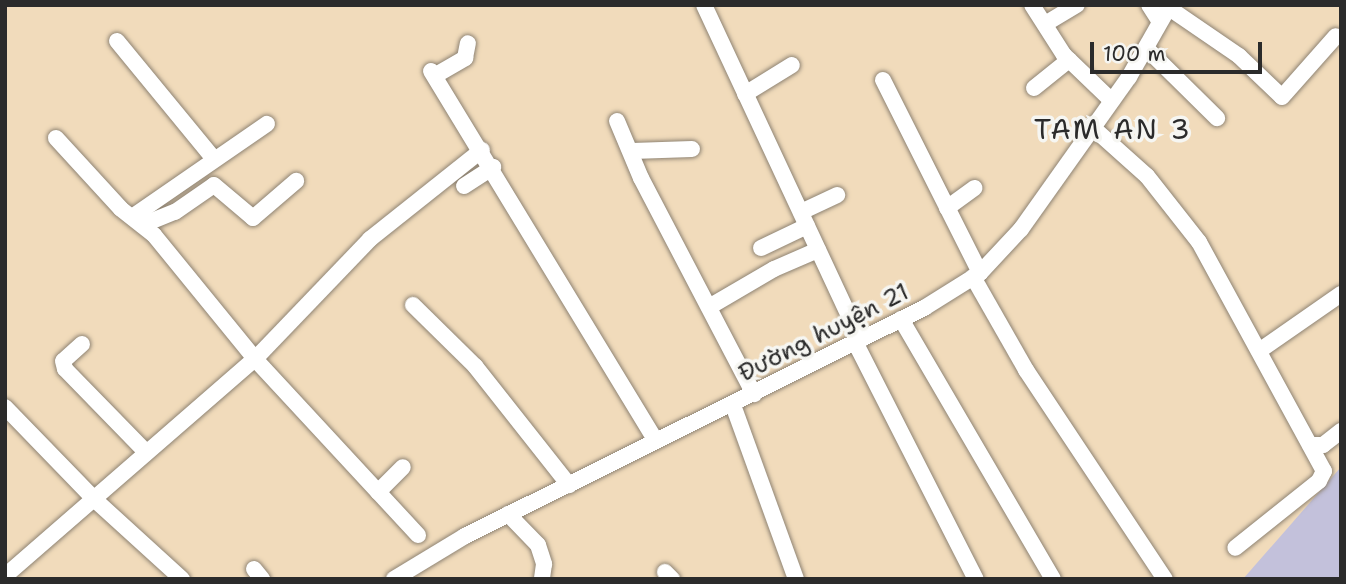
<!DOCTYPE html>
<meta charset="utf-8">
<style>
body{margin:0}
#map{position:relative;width:1346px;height:584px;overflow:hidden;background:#f1dbbb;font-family:"Shantell Sans",sans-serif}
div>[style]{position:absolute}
.industrial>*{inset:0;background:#c3c1db}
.roads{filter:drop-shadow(0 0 2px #8e8373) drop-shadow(0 0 2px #8e8373)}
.minor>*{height:16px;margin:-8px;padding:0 8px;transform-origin:8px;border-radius:8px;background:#fff}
span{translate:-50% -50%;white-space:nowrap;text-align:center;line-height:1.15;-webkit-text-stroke:7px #f6f6f2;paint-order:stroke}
.street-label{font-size:24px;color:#2b2b2b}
.quarter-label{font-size:28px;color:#2b2b2b;letter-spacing:2px}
.frame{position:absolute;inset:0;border:7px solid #2b2b2b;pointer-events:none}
.scale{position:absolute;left:1090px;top:42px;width:172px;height:32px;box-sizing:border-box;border:4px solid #2b2b2b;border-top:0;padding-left:9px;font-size:21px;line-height:24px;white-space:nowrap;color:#2b2b2b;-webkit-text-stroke:5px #f6f6f2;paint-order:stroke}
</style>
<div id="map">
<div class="industrial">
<div style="clip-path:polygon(1341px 467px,1341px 579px,1243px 579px)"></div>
</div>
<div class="roads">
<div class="minor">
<div style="left:704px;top:5px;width:370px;rotate:65deg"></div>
<div style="left:1032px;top:5px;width:59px;rotate:57.4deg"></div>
<div style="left:1064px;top:55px;width:66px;rotate:43.8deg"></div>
<div style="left:1149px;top:5px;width:20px;rotate:57deg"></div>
<div style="left:1169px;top:8px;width:85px;rotate:34.4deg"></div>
<div style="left:1239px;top:56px;width:59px;rotate:43.6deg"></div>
<div style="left:1282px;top:97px;width:81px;rotate:-48.5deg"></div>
<div style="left:1045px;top:24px;width:37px;rotate:-31deg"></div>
<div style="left:117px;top:41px;width:151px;rotate:50.6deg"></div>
<div style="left:1146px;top:48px;width:100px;rotate:44.6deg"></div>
<div style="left:431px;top:71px;width:433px;rotate:58.7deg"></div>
<div style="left:436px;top:75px;width:34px;rotate:-30deg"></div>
<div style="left:465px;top:58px;width:15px;rotate:-79deg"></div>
<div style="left:883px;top:80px;width:216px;rotate:63.3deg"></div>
<div style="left:1034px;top:88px;width:45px;rotate:-38.7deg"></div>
<div style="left:745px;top:94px;width:55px;rotate:-31.7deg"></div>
<div style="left:617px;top:121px;width:62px;rotate:67.2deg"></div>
<div style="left:641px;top:178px;width:244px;rotate:62.4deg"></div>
<div style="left:1091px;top:126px;width:75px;rotate:41.8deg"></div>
<div style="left:1147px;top:176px;width:84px;rotate:51.8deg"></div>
<div style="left:1199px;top:242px;width:261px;rotate:61.4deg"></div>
<div style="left:1324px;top:471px;width:11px;rotate:117deg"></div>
<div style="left:1319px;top:481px;width:107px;rotate:141.4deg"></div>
<div style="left:56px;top:138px;width:96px;rotate:47.5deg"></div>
<div style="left:121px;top:209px;width:42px;rotate:38.2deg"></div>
<div style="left:154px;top:235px;width:160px;rotate:50.8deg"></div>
<div style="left:255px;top:359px;width:240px;rotate:47.2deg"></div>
<div style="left:632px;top:151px;width:60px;rotate:-1.9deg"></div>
<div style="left:464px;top:186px;width:35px;rotate:-33deg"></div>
<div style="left:947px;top:208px;width:34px;rotate:-36deg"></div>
<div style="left:801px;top:212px;width:40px;rotate:-25deg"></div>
<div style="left:132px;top:217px;width:164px;rotate:-34.6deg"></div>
<div style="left:142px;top:225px;width:35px;rotate:-22deg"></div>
<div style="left:175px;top:212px;width:47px;rotate:-34.7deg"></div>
<div style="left:214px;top:185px;width:51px;rotate:40.2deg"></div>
<div style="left:253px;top:218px;width:57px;rotate:-40.7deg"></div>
<div style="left:761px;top:248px;width:51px;rotate:-25.6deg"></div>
<div style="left:973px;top:277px;width:107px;rotate:60.3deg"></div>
<div style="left:1026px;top:370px;width:251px;rotate:56.4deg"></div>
<div style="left:413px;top:305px;width:87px;rotate:44.5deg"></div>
<div style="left:475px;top:366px;width:152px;rotate:51.7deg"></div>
<div style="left:709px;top:307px;width:75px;rotate:-30.3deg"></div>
<div style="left:774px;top:269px;width:48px;rotate:-23.4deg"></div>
<div style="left:901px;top:319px;width:301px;rotate:59.7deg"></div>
<div style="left:855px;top:342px;width:266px;rotate:63deg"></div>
<div style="left:82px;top:344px;width:25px;rotate:138deg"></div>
<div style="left:63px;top:361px;width:8px;rotate:76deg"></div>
<div style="left:65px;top:369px;width:115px;rotate:45.7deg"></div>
<div style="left:1259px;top:351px;width:100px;rotate:-34.8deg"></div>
<div style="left:733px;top:405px;width:185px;rotate:70.1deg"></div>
<div style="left:5px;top:407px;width:128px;rotate:45.9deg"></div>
<div style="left:94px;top:499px;width:119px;rotate:42.3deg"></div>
<div style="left:1310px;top:445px;width:13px"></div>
<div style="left:1323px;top:445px;width:23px;rotate:-38deg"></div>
<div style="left:378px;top:492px;width:35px;rotate:-45deg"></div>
<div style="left:508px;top:514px;width:43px;rotate:45.9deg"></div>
<div style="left:538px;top:545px;width:20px;rotate:72deg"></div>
<div style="left:544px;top:564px;width:15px;rotate:98deg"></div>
<div style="left:254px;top:569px;width:13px;rotate:51deg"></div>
<div style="left:665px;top:572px;width:10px;rotate:45deg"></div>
<div style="left:5px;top:576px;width:331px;rotate:-41deg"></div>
<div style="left:255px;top:359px;width:166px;rotate:-46.2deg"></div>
<div style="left:370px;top:239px;width:143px;rotate:-38.5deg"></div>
<div style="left:394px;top:579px;width:83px;rotate:-31.2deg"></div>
<div style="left:465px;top:536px;width:513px;rotate:-26.42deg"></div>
<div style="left:924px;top:308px;width:66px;rotate:-32deg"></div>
<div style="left:980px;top:273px;width:60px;rotate:-47deg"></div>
<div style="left:1021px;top:229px;width:186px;rotate:-54.6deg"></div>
<div style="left:1129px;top:77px;width:83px;rotate:-60.3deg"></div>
</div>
</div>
<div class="street-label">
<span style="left:824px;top:333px;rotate:-27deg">Đường huyện 21</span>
</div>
<div class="quarter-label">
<span style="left:1113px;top:129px">TAM AN 3</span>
</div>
<div class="frame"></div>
<div class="scale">100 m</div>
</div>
